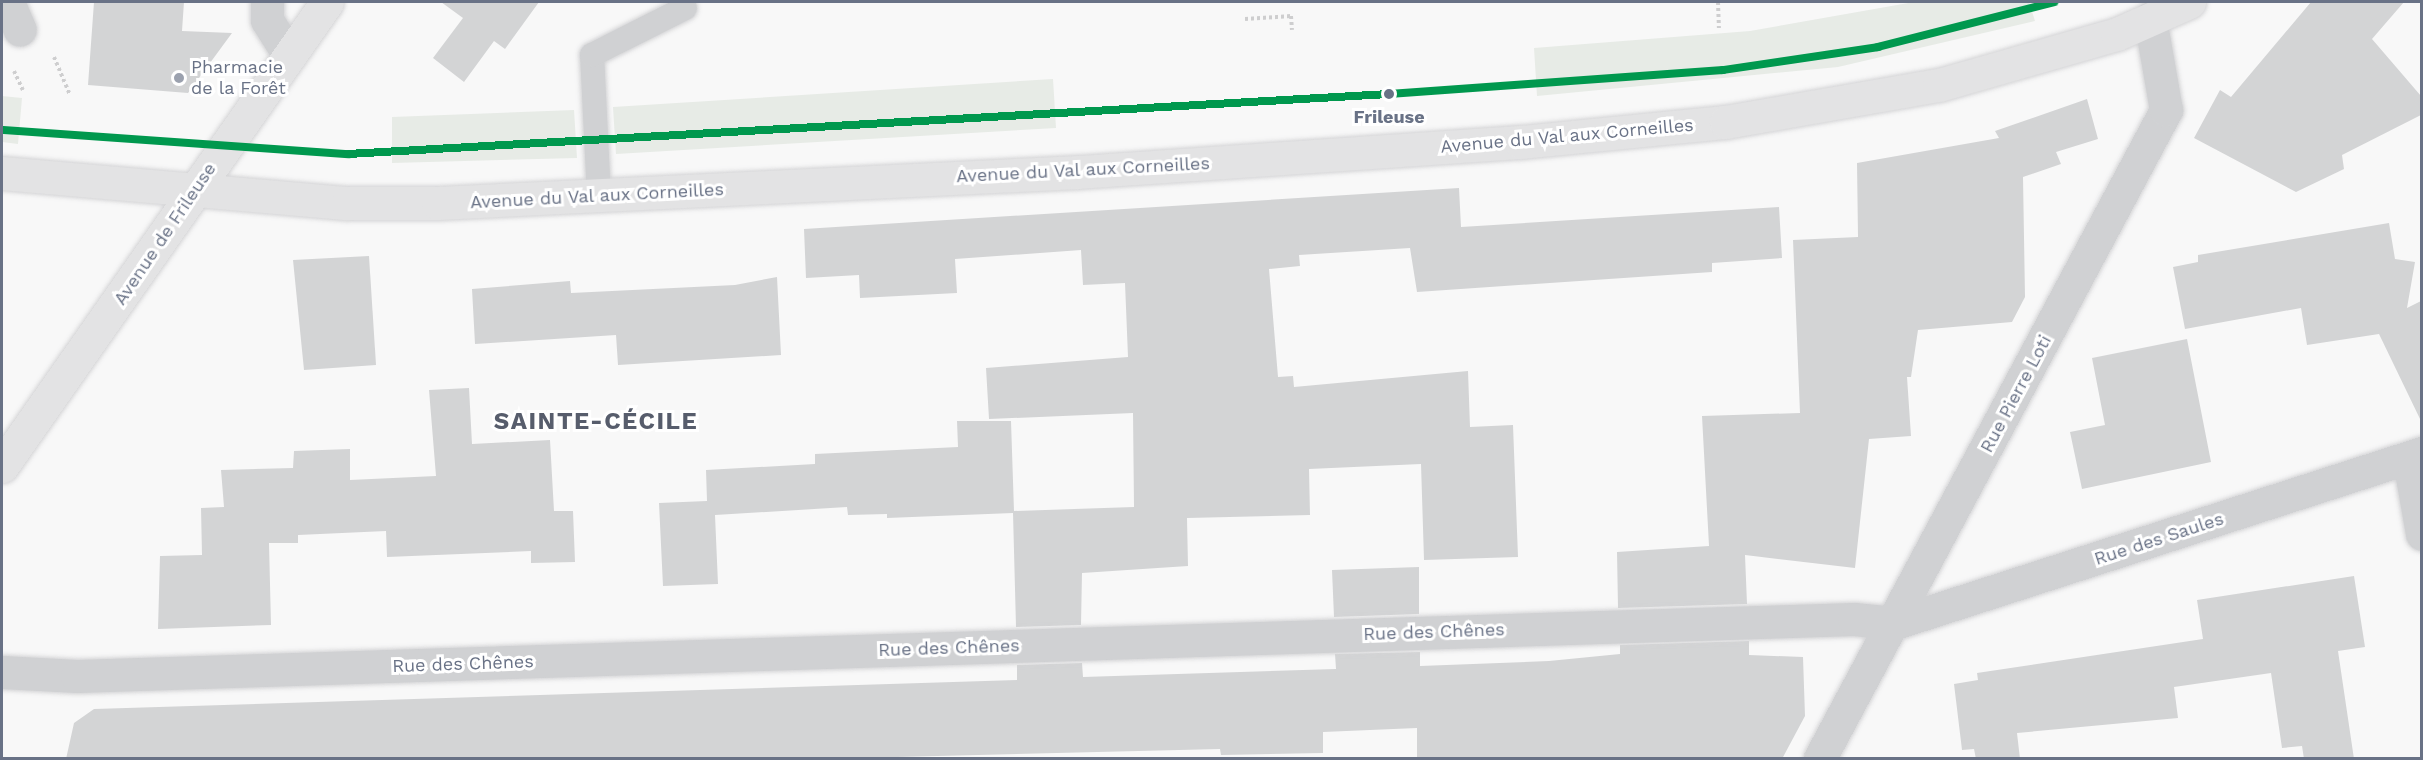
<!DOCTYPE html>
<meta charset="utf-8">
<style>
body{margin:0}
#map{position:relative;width:2423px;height:760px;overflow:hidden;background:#f8f8f8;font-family:"Work Sans",sans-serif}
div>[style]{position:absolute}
.green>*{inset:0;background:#e7ebe6}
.building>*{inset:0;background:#d3d4d5}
.path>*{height:4px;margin-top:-2px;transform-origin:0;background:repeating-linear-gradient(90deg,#cececf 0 3px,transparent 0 6px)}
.roads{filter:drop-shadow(0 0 2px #d4d4d6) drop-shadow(0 0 2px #d4d4d6)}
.lane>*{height:24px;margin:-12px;padding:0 12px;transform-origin:12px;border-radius:12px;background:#d0d1d3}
.street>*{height:33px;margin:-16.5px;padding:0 16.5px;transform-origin:16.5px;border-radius:16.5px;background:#d0d1d3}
.secondary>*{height:33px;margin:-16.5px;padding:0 16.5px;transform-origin:16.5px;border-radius:16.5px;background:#e3e3e4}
.tram-1>*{height:8px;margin:-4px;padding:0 4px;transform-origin:4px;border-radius:4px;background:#00984e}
.dots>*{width:16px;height:16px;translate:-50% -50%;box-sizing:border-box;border:3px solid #fff;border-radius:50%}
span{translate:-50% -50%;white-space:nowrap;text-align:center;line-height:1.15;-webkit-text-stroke:6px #fff;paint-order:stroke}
.poi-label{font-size:18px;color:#697286}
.left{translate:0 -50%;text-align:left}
.stop-label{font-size:18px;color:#697286;font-weight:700}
.street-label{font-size:18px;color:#697286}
.district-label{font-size:24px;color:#575d6c;font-weight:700;letter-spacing:1.5px}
.frame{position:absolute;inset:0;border:3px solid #697286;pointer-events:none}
</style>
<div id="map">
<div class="green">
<div style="clip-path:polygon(1914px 2px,2029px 2px,2035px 21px,1838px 67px,1537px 96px,1534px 48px,1750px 31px)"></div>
<div style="clip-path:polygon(1053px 79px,1056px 128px,616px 154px,613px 107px)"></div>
<div style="clip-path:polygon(2px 96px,22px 98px,18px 144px,2px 142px)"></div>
<div style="clip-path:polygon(574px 110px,577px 158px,392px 163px,392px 117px)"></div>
</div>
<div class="building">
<div style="clip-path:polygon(94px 2px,184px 2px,182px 31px,232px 33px,188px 93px,88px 85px)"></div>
<div style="clip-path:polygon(441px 2px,539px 2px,505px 49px,494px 41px,464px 82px,433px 58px,463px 18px)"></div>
<div style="clip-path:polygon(2311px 2px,2404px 2px,2372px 39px,2421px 96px,2421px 115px,2342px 155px,2344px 169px,2296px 192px,2194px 138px,2220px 90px,2231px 97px)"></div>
<div style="clip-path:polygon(2087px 99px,2098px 139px,2056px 152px,2061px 164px,2023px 177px,2025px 297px,2012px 322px,1918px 330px,1911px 377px,1907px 377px,1911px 436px,1869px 439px,1855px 568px,1745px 555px,1747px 604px,1618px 608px,1617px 552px,1709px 546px,1702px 416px,1800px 413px,1793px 240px,1858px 237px,1857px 163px,1999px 138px,1995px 131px)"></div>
<div style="clip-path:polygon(1459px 188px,1461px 227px,1779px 207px,1782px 258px,1712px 263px,1712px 272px,1417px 292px,1410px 248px,1299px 255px,1300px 266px,1269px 269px,1278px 377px,1293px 376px,1294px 387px,1468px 371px,1470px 427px,1513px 425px,1518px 557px,1424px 560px,1421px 464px,1309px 469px,1310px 515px,1187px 518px,1188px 566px,1082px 573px,1081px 625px,1016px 627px,1013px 513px,887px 518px,887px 514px,848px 515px,847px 507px,715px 515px,718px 584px,663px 586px,659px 503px,707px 501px,706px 470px,815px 464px,815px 454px,958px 447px,957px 421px,1011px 421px,1014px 511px,1134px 507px,1133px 413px,989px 419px,986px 368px,1128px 357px,1125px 283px,1083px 285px,1081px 250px,955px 259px,957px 293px,860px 298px,859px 275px,806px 278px,804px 229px)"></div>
<div style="clip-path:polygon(2389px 223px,2395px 259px,2415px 262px,2407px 308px,2421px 301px,2421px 421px,2379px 334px,2307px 345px,2301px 308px,2185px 329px,2173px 267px,2198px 262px,2198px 255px)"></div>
<div style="clip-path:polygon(369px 256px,376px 365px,304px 370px,293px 260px)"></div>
<div style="clip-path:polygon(777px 277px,781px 355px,618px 365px,616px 335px,475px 344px,472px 289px,570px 281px,571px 293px,735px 285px)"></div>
<div style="clip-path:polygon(2187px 339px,2211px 462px,2082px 489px,2070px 432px,2105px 425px,2092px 358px)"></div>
<div style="clip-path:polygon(469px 388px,472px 444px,550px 440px,554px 511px,573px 511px,575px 562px,531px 563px,531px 551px,387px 557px,386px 531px,298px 535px,298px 543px,269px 543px,271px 625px,158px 629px,160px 556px,202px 555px,201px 508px,224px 507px,221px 470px,293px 468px,294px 451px,350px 449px,350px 480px,436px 476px,429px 390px)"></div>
<div style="clip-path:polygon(1419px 567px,1419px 614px,1334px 617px,1332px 570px)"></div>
<div style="clip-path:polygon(2354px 576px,2365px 647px,2338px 651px,2354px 759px,2304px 759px,2302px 746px,2282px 748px,2271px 673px,2174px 687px,2178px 718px,2017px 733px,2020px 759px,1976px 759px,1974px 749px,1962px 750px,1954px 684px,1978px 680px,1977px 673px,2203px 639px,2197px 600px)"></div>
<div style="clip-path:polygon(1749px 641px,1749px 655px,1803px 657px,1805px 716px,1782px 759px,1417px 759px,1417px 728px,1323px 732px,1323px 753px,1221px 755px,1220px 749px,817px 759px,66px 759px,74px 723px,94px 709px,1017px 680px,1017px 665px,1082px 663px,1083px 677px,1336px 669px,1335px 654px,1420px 652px,1420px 666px,1549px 661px,1620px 654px,1620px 645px)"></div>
</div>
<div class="path">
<div style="left:1718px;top:2px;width:26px;rotate:88deg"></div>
<div style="left:1245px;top:19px;width:46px;rotate:-3.7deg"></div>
<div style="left:1291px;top:16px;width:14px;rotate:86deg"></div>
<div style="left:54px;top:57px;width:41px;rotate:67.2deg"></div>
<div style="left:14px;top:71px;width:21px;rotate:65deg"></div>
</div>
<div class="roads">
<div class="lane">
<div style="left:599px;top:197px;width:142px;rotate:-92.8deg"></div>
<div style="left:592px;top:55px;width:104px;rotate:-26.8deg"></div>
</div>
<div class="street">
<div style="left:8px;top:2px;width:30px;rotate:67deg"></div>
<div style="left:267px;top:2px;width:18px;rotate:90deg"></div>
<div style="left:267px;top:20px;width:39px;rotate:58deg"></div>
<div style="left:2409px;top:460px;width:75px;rotate:80deg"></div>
<div style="left:2px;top:672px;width:75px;rotate:3.1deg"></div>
<div style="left:77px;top:676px;width:1778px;rotate:-1.84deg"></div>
<div style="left:1854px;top:619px;width:41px;rotate:5.6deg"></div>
<div style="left:1895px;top:623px;width:554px;rotate:-17.88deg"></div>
<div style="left:1820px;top:758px;width:735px;rotate:-61.9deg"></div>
<div style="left:2166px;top:110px;width:93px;rotate:-99.9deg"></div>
</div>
<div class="secondary">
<div style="left:2px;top:173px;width:347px;rotate:5deg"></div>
<div style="left:348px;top:203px;width:90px"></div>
<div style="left:438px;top:203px;width:641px;rotate:-2.77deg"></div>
<div style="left:1078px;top:172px;width:444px;rotate:-3.9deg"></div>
<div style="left:1521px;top:142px;width:206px;rotate:-5.6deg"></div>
<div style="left:1726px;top:122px;width:216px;rotate:-9.9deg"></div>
<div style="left:1939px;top:85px;width:185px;rotate:-16deg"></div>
<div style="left:2117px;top:34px;width:79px;rotate:-24deg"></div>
<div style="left:2px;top:466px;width:566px;rotate:-54.99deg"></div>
</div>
</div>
<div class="tram-1">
<div style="left:2px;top:130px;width:347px;rotate:4deg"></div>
<div style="left:348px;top:154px;width:1043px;rotate:-3.3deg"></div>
<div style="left:1389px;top:94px;width:335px;rotate:-4.1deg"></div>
<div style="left:1723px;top:70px;width:157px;rotate:-8.4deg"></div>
<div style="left:1878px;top:47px;width:182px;rotate:-14.3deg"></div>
</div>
<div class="dots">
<div style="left:179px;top:78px;background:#9ba1ae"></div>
<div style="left:1389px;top:94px;background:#697286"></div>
</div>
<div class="poi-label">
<span class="left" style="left:191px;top:78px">Pharmacie<br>de la Forêt</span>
</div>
<div class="stop-label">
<span style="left:1389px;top:117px">Frileuse</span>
</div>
<div class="street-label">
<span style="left:1567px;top:136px;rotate:-5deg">Avenue du Val aux Corneilles</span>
<span style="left:1083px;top:170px;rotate:-3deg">Avenue du Val aux Corneilles</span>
<span style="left:597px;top:196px;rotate:-3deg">Avenue du Val aux Corneilles</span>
<span style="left:165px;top:234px;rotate:-56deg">Avenue de Frileuse</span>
<span style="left:2016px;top:394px;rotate:-62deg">Rue Pierre Loti</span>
<span style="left:2159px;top:539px;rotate:-18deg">Rue des Saules</span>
<span style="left:1434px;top:632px;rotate:-2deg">Rue des Chênes</span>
<span style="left:949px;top:648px;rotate:-2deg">Rue des Chênes</span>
<span style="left:463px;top:664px;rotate:-2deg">Rue des Chênes</span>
</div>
<div class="district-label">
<span style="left:596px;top:422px">SAINTE-CÉCILE</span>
</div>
<div class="frame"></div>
</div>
